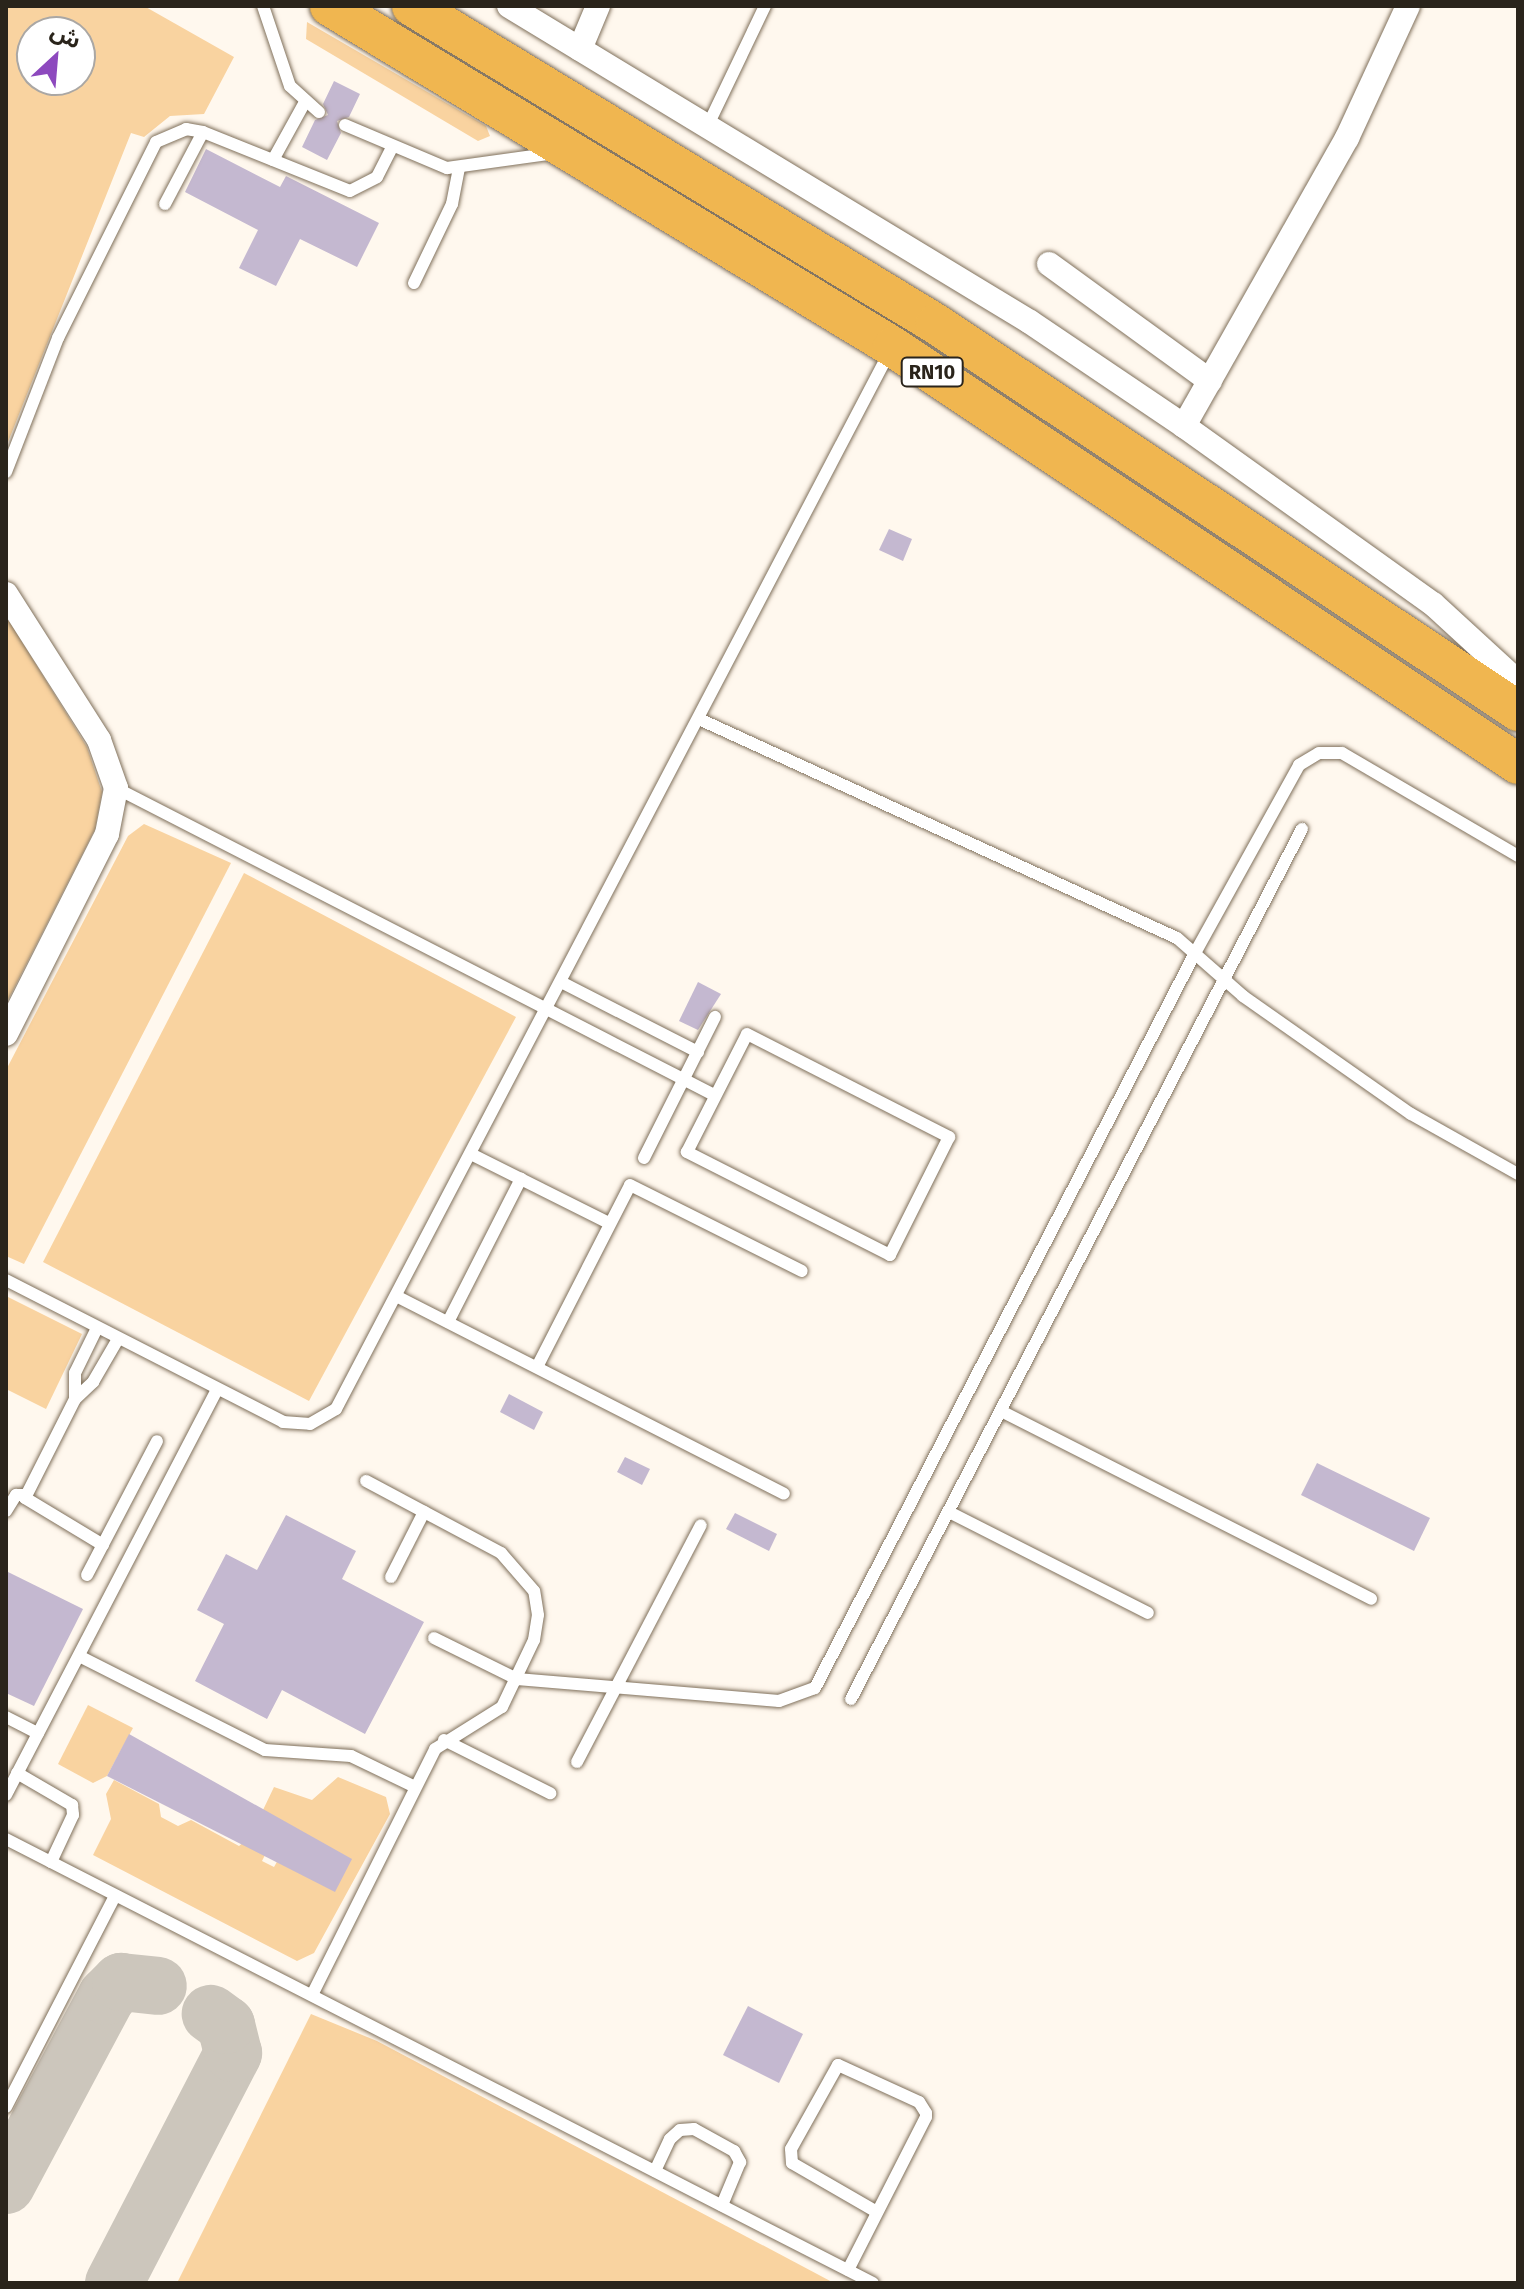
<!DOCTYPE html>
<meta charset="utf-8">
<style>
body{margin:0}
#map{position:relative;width:1524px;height:2289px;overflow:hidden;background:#fff8ee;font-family:"Fira Sans","Noto Sans Arabic",sans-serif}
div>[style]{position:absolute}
.green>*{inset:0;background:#f9d3a0}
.taxiway>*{height:58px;margin:-29px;padding:0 29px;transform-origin:29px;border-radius:29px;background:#ccc6bc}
.building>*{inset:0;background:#c4b8d0}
.roads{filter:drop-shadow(0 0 2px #80705b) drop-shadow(0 0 2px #80705b)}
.service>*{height:12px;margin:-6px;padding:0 6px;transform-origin:6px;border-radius:6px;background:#fff}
.minor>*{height:24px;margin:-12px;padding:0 12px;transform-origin:12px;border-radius:12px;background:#fff}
.trunk>*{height:40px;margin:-20px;padding:0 20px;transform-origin:20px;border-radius:20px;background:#f0b650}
span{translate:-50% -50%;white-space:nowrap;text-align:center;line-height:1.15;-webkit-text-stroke:6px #fff;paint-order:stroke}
.shield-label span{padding:2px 6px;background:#fff;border:2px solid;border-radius:6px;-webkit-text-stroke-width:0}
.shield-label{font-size:20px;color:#2a241b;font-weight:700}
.frame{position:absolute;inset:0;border:8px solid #2a241b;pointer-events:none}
.north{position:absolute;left:16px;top:16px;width:80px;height:80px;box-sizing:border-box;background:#fff;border:2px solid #aaa7a4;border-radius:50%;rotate:26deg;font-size:22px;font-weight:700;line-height:32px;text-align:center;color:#2a241b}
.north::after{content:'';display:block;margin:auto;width:28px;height:36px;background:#8d49be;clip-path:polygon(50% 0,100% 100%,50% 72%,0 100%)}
</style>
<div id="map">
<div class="green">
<div style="clip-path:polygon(evenodd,6px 6px,144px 6px,234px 57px,204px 114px,170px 116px,144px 137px,131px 133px,6px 447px,6px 6px,80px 32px,80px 80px,32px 80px,32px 32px,80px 32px)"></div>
<div style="clip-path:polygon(307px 22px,486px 126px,490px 136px,478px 141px,306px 39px)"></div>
<div style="clip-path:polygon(6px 616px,87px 747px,102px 792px,95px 829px,6px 1004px)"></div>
<div style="clip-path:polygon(144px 824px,231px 863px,24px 1264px,6px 1256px,6px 1070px,128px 836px)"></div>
<div style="clip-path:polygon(244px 873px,516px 1017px,309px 1401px,43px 1262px)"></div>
<div style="clip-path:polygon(6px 1296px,82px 1334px,46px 1409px,6px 1389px)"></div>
<div style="clip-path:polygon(88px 1705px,133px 1728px,107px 1776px,93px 1783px,58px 1764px)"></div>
<div style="clip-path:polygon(338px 1777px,386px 1797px,390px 1814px,314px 1953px,297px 1961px,93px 1855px,111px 1819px,106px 1794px,114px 1780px,159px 1804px,161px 1817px,178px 1826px,191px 1820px,239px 1846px,245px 1841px,266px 1853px,262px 1861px,274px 1867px,278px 1860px,263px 1810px,274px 1787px,312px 1800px)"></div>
<div style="clip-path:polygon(311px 2014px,377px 2041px,834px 2283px,177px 2283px)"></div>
</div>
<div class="taxiway">
<div style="left:6px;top:2185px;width:214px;rotate:-61.9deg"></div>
<div style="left:107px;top:1996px;width:20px;rotate:-45deg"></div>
<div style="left:121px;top:1982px;width:37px;rotate:6deg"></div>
<div style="left:114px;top:2283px;width:259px;rotate:-62.6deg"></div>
<div style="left:233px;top:2053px;width:29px;rotate:-104deg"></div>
<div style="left:226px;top:2025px;width:19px;rotate:-144deg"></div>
</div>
<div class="building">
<div style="clip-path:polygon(334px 81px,360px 94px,349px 117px,337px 121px,341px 133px,327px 160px,302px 147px,315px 120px,328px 115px,323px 104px)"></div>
<div style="clip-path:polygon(206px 149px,280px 187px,286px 176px,379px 223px,357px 267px,300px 239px,276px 286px,239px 268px,258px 230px,185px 192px)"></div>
<div style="clip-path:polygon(889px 529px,912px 539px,903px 561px,879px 550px)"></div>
<div style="clip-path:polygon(698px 982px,721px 994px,698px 1030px,679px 1021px)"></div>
<div style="clip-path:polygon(509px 1394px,543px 1412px,534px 1430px,500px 1412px)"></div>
<div style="clip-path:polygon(625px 1457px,650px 1469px,642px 1485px,617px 1472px)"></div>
<div style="clip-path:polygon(1317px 1463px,1430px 1518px,1414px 1551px,1301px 1495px)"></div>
<div style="clip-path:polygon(735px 1513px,777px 1534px,769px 1551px,726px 1529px)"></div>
<div style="clip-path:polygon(286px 1515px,356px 1551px,342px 1579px,424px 1622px,365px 1734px,282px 1690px,267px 1719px,195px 1681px,224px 1624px,197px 1610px,226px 1554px,257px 1570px)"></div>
<div style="clip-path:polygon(6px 1571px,83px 1609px,34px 1706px,6px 1693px)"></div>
<div style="clip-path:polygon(129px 1734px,352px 1859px,335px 1892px,107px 1776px)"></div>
<div style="clip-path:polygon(748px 2006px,803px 2034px,779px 2083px,723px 2055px)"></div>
</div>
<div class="roads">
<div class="service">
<div style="left:263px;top:6px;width:84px;rotate:71.4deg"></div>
<div style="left:290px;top:86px;width:39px;rotate:42deg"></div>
<div style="left:345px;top:125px;width:111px;rotate:22.9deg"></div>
<div style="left:447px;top:168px;width:109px;rotate:-7.9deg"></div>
<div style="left:708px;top:125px;width:132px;rotate:-64.4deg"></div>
<div style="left:273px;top:160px;width:66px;rotate:-61.1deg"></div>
<div style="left:165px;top:204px;width:81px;rotate:-62.2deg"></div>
<div style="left:414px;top:283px;width:88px;rotate:-64.3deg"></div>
<div style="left:452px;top:204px;width:36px;rotate:-79deg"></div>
<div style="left:6px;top:472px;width:144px;rotate:-68.8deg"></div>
<div style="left:58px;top:338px;width:219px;rotate:-63.4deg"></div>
<div style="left:156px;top:142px;width:33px;rotate:-23deg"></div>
<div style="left:186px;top:129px;width:17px;rotate:10deg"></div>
<div style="left:203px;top:132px;width:158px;rotate:21.9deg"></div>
<div style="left:350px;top:191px;width:30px;rotate:-27deg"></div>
<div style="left:377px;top:177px;width:33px;rotate:-63deg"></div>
<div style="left:699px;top:719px;width:526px;rotate:24.62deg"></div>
<div style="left:1177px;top:938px;width:88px;rotate:41.3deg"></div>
<div style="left:1243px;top:996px;width:205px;rotate:35.1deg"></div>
<div style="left:1411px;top:1114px;width:123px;rotate:29.3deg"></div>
<div style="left:116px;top:788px;width:672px;rotate:27.17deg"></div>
<div style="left:561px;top:982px;width:154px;rotate:27.1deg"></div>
<div style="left:747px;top:1034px;width:227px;rotate:27deg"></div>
<div style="left:949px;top:1137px;width:132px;rotate:116.6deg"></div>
<div style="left:890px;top:1255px;width:228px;rotate:-153.1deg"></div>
<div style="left:687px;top:1152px;width:132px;rotate:-63deg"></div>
<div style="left:471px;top:1154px;width:154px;rotate:26.6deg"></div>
<div style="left:644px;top:1158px;width:158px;rotate:-63.3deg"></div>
<div style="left:6px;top:1280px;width:311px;rotate:27.1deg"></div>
<div style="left:283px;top:1422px;width:27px;rotate:4deg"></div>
<div style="left:310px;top:1424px;width:30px;rotate:-30deg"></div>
<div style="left:336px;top:1409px;width:1192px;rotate:-62.36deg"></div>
<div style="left:398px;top:1297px;width:433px;rotate:27deg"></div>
<div style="left:448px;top:1322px;width:161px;rotate:-63deg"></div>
<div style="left:537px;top:1367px;width:204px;rotate:-62.9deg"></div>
<div style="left:630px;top:1185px;width:192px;rotate:26.6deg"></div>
<div style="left:75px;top:1399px;width:26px;rotate:-90deg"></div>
<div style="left:75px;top:1373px;width:50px;rotate:-63.9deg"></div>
<div style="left:1001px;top:1411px;width:415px;rotate:26.9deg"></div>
<div style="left:6px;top:1511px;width:19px;rotate:-58deg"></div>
<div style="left:16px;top:1495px;width:10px"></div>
<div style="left:949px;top:1512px;width:223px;rotate:26.9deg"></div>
<div style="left:103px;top:1545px;width:91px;rotate:-148.9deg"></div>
<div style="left:25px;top:1498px;width:111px;rotate:-63.2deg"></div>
<div style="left:75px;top:1399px;width:25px;rotate:-43deg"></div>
<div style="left:93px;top:1382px;width:50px;rotate:-59.8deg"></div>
<div style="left:87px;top:1575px;width:151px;rotate:-62.4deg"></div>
<div style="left:391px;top:1577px;width:73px;rotate:-63.1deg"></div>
<div style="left:434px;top:1638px;width:93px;rotate:26.3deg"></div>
<div style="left:517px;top:1679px;width:263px;rotate:4.8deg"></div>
<div style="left:779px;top:1701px;width:38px;rotate:-20deg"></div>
<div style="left:815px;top:1688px;width:827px;rotate:-62.66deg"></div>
<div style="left:1195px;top:953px;width:215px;rotate:-61deg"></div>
<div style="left:1299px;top:765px;width:23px;rotate:-31deg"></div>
<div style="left:1319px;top:753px;width:23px"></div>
<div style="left:1342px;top:753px;width:204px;rotate:30.3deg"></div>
<div style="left:79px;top:1656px;width:208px;rotate:26.8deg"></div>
<div style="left:265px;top:1750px;width:86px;rotate:4deg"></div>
<div style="left:351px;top:1756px;width:71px;rotate:25.8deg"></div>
<div style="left:851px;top:1699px;width:980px;rotate:-62.6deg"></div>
<div style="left:6px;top:1717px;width:36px;rotate:27deg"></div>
<div style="left:444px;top:1740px;width:119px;rotate:26.6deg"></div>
<div style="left:577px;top:1762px;width:267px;rotate:-62.4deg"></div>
<div style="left:17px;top:1773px;width:64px;rotate:30.2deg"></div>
<div style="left:72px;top:1805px;width:10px;rotate:84deg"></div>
<div style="left:73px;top:1815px;width:52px;rotate:115.1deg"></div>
<div style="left:6px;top:1795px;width:457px;rotate:-62.5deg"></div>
<div style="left:6px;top:1839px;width:974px;rotate:27.12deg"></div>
<div style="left:312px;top:1995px;width:275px;rotate:-63.4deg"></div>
<div style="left:435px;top:1749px;width:79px;rotate:-32.1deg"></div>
<div style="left:502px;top:1707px;width:74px;rotate:-64.5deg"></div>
<div style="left:534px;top:1640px;width:25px;rotate:-81deg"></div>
<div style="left:538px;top:1615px;width:24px;rotate:-99deg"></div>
<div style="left:534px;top:1591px;width:50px;rotate:-131deg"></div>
<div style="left:501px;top:1553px;width:153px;rotate:-151.9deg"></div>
<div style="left:6px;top:2107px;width:237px;rotate:-62.7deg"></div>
<div style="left:655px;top:2171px;width:35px;rotate:-65deg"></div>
<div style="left:670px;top:2139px;width:13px;rotate:-42deg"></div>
<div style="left:680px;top:2130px;width:14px;rotate:-4deg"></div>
<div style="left:694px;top:2129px;width:46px;rotate:28.8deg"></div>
<div style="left:734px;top:2151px;width:13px;rotate:61deg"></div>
<div style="left:740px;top:2162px;width:47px;rotate:112.7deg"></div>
<div style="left:848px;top:2270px;width:172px;rotate:-63deg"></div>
<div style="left:926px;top:2117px;width:4px;rotate:-90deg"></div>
<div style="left:926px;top:2113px;width:13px;rotate:-122deg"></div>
<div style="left:919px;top:2102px;width:89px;rotate:-155.4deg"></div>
<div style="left:838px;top:2065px;width:96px;rotate:119.2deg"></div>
<div style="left:791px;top:2149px;width:14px;rotate:86deg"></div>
<div style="left:792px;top:2163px;width:98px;rotate:30deg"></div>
</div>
<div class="minor">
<div style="left:509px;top:6px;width:609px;rotate:31.24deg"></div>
<div style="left:1030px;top:322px;width:186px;rotate:34deg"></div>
<div style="left:1184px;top:426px;width:331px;rotate:-60.5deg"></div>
<div style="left:1347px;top:138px;width:145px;rotate:-65.2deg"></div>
<div style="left:580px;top:49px;width:47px;rotate:-67.3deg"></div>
<div style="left:1049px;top:264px;width:199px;rotate:36deg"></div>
<div style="left:1184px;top:426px;width:306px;rotate:35.6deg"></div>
<div style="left:1433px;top:604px;width:115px;rotate:42.5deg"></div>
<div style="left:6px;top:594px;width:173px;rotate:57.5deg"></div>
<div style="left:99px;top:740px;width:51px;rotate:70.5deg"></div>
<div style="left:116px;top:788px;width:47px;rotate:101.1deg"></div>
<div style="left:107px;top:834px;width:224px;rotate:116.8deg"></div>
</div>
<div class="trunk">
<div style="left:330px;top:6px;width:658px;rotate:31.2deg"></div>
<div style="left:893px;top:347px;width:751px;rotate:33.71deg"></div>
<div style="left:412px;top:6px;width:613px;rotate:31.25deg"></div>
<div style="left:936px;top:324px;width:699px;rotate:33.62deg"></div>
</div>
</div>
<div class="shield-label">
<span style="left:932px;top:372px">RN10</span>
</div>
<div class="frame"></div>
<div class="north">ش</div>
</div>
